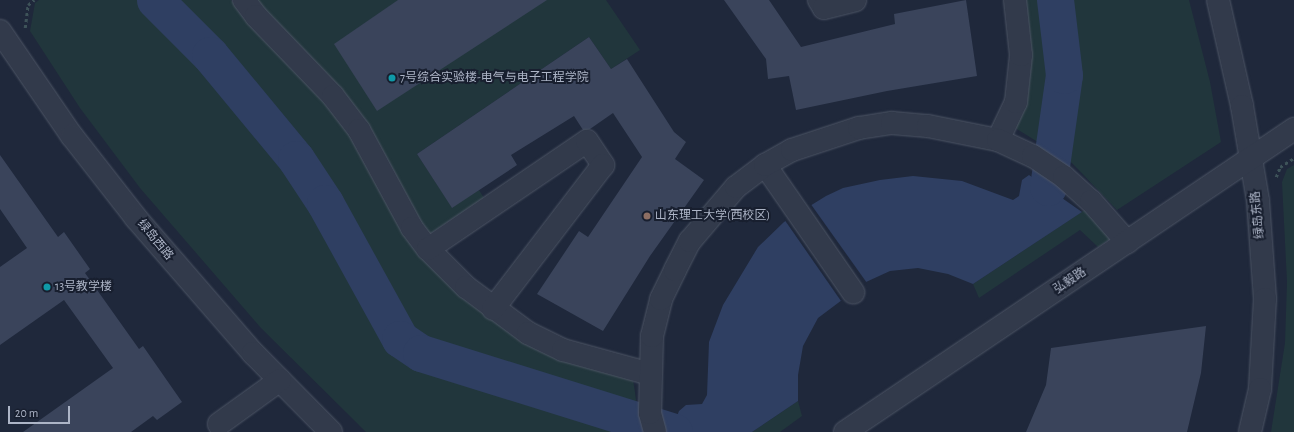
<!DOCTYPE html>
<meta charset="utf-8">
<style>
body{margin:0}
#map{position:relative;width:1294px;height:432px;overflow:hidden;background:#1f283b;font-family:"Alegreya Sans","Noto Sans SC",sans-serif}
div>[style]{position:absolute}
.green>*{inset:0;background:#21363c}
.water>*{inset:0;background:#2f3f62}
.pier>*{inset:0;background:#1f283b}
.river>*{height:37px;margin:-18.5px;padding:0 18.5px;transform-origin:18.5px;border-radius:18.5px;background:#2f3f62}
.building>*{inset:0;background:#3a445b}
.path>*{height:2.5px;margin-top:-1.25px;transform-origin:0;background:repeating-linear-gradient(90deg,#3e5359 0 3px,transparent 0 6px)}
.roads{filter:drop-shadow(0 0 1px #4d5565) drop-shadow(0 0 1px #4d5565)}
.minor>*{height:22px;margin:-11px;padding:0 11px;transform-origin:11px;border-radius:11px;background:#323a4b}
.dots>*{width:11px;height:11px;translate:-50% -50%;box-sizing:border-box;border:2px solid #181f2f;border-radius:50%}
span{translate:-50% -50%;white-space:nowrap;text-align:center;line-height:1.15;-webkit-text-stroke:4px #181f2f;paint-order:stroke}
.poi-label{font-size:12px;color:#adb5c7}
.left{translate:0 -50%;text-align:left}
.street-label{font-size:12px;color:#adb5c7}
.scale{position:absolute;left:8px;top:406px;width:62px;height:18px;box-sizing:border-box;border:2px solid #adb5c7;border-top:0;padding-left:5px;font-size:12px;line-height:14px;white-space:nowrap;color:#adb5c7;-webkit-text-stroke:3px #181f2f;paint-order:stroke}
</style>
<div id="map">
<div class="green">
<div style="clip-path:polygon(39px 0,231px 0,266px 42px,315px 92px,357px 143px,452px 287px,632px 373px,641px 432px,366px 432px,261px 328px,140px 188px,80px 108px,30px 31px,35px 3px)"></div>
<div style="clip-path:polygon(251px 0,606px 0,640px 50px,611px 69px,589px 37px,417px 154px,452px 207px,479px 190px,484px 198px,427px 236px)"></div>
<div style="clip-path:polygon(1020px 0,1189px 0,1210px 82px,1221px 142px,1117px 210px,1072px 163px,1015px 128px)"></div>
<div style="clip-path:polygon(1294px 165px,1294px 432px,1271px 432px,1285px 343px,1287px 282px,1282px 182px,1287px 169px)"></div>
<div style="clip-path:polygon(1089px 207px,1113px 237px,1098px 247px,1080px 230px,979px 298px,973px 284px)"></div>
<div style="clip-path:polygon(798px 401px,802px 416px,780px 432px,752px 432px)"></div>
</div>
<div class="water">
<div style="clip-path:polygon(1029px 175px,1082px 212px,973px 284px,948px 274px,918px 268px,890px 271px,866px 282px,818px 318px,803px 346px,798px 375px,798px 401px,752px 432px,679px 432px,677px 416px,679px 411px,686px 405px,702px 404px,707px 395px,709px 342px,723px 305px,758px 247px,784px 222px,826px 196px,843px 188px,880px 180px,913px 176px,962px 181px,1013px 200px,1019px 196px,1022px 180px)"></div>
</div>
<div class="pier">
<div style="clip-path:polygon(810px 203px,867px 283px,841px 301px,784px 219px)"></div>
</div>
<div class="river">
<div style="left:155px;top:0;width:78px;rotate:45deg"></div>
<div style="left:210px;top:55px;width:135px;rotate:50.4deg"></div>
<div style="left:296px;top:159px;width:53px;rotate:56.6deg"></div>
<div style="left:325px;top:203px;width:155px;rotate:61.1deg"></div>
<div style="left:400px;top:339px;width:25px;rotate:34deg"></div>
<div style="left:421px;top:353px;width:265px;rotate:17.3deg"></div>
<div style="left:1048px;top:187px;width:113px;rotate:-81.9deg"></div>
<div style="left:1064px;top:75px;width:76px;rotate:-96.8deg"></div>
</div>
<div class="building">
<div style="clip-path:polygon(398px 0,547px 0,377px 111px,334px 44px)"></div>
<div style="clip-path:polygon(724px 0,769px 0,801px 47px,895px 24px,894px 14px,966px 0,977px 76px,887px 91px,796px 110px,789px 76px,768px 79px,766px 59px)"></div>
<div style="clip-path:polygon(589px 37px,611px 69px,627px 59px,674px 132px,686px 142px,675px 159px,704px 180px,650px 256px,603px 331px,537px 294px,579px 231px,588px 237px,642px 157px,613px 113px,590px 129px,583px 130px,574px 116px,511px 155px,517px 165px,452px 208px,417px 154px)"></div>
<div style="clip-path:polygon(0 155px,58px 237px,64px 232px,90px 269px,85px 273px,139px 349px,143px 346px,182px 402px,157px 420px,153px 416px,131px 432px,23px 432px,113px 368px,64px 300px,0 345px,0 267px,27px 248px,0 209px)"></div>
<div style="clip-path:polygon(1206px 326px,1201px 373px,1187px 432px,1026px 432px,1046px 385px,1051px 348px)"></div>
</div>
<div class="path">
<div style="left:25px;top:28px;width:23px;rotate:-83deg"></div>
<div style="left:28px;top:5px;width:8px;rotate:-40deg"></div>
<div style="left:1276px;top:177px;width:11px;rotate:-68deg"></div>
<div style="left:1280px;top:167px;width:17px;rotate:-33deg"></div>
</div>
<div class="roads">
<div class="minor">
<div style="left:244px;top:0;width:20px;rotate:53deg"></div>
<div style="left:256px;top:16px;width:111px;rotate:46.1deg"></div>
<div style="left:333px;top:96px;width:43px;rotate:52.6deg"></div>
<div style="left:359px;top:130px;width:111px;rotate:61.6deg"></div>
<div style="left:412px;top:228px;width:26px;rotate:53deg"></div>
<div style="left:428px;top:249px;width:54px;rotate:45deg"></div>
<div style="left:466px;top:287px;width:77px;rotate:36.6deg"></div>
<div style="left:528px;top:333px;width:39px;rotate:26deg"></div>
<div style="left:563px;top:350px;width:90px;rotate:15.4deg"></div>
<div style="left:819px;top:0;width:9px;rotate:58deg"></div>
<div style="left:824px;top:8px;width:32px;rotate:-14deg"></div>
<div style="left:1218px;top:0;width:109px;rotate:77.2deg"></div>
<div style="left:1242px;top:106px;width:96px;rotate:80.4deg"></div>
<div style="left:1258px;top:201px;width:98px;rotate:85.9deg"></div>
<div style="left:1265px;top:299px;width:90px;rotate:93.2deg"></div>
<div style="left:1260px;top:389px;width:44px;rotate:103.1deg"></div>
<div style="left:0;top:31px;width:127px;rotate:55.6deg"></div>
<div style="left:72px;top:136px;width:104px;rotate:52deg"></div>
<div style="left:136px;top:218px;width:179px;rotate:49.1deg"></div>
<div style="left:253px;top:353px;width:111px;rotate:45.4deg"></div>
<div style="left:998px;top:140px;width:42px;rotate:-64.7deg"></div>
<div style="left:1016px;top:102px;width:47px;rotate:-83.9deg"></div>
<div style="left:1021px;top:55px;width:55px;rotate:-96.2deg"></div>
<div style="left:765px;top:165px;width:155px;rotate:55.3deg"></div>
<div style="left:428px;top:249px;width:192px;rotate:-34.2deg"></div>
<div style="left:587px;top:141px;width:29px;rotate:56deg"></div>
<div style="left:603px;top:165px;width:181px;rotate:127.4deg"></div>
<div style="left:219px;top:424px;width:75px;rotate:-35.8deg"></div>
<div style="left:655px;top:432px;width:20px;rotate:-105deg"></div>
<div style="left:650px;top:413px;width:77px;rotate:-88.5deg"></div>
<div style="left:652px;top:336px;width:38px;rotate:-76deg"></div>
<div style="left:661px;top:299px;width:32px;rotate:-64deg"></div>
<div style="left:675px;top:270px;width:33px;rotate:-63deg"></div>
<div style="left:690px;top:241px;width:71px;rotate:-49.6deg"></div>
<div style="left:736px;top:187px;width:36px;rotate:-37deg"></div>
<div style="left:765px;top:165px;width:31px;rotate:-29deg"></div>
<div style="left:792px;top:150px;width:71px;rotate:-18.2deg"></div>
<div style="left:859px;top:128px;width:33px;rotate:-9deg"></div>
<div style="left:892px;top:123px;width:36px;rotate:5deg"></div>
<div style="left:928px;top:126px;width:71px;rotate:11.3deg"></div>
<div style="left:998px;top:140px;width:38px;rotate:25deg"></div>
<div style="left:1033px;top:156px;width:37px;rotate:34deg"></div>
<div style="left:1064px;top:177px;width:36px;rotate:42deg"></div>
<div style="left:1091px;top:201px;width:55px;rotate:48.7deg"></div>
<div style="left:845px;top:432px;width:542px;rotate:-34.01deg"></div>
</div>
</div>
<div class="dots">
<div style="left:392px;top:78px;background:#0f9aa8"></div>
<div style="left:647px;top:216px;background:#8d6e63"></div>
<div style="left:47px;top:287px;background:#0f9aa8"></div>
</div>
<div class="poi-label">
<span class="left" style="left:400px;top:78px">7号综合实验楼-电气与电子工程学院</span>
<span class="left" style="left:655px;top:216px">山东理工大学(西校区)</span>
<span class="left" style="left:55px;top:287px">13号教学楼</span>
</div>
<div class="street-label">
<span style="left:1258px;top:215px;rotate:-96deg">绿岛东路</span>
<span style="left:155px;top:240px;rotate:50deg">绿岛西路</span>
<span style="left:1070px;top:281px;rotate:-34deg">弘毅路</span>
</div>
<div class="scale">20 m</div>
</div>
